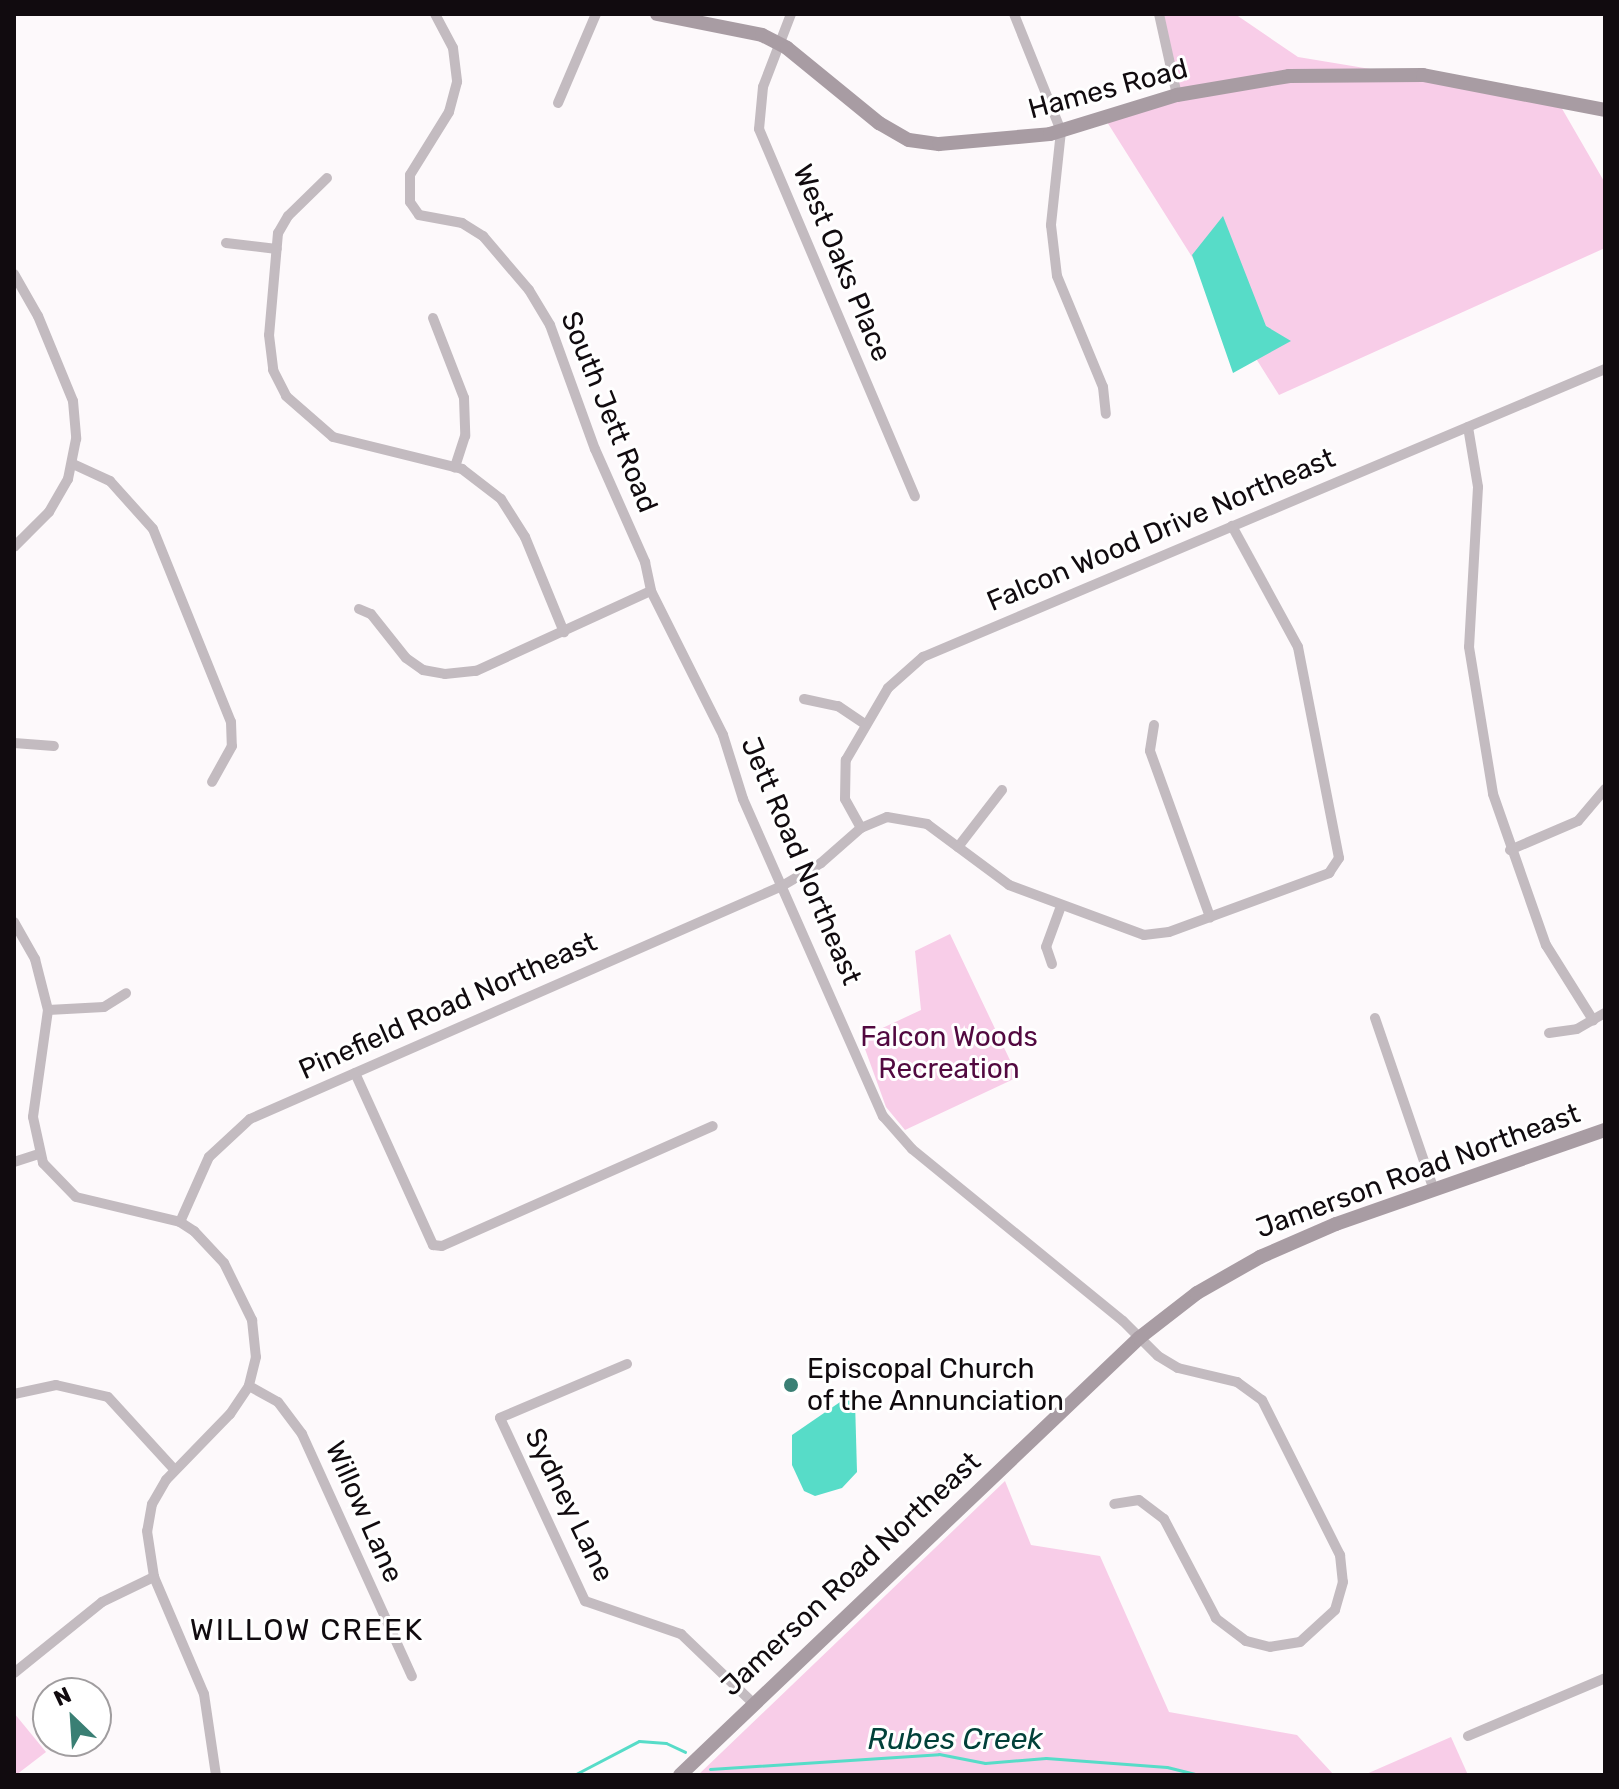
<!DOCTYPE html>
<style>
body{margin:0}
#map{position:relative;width:1619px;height:1789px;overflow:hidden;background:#fdf9fb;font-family:Rubik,sans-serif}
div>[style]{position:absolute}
.green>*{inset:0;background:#f8cde8}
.water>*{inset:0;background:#57dcc8}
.stream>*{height:3px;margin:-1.5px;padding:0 1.5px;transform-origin:1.5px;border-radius:1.5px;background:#57dcc8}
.street>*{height:10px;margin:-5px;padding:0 5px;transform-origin:5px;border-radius:5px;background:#c3bbc0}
.secondary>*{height:14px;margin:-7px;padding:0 7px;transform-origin:7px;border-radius:7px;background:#a89ca3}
.dots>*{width:22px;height:22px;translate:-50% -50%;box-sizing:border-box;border:4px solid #fff;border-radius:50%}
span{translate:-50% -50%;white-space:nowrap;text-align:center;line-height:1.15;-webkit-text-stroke:6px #fff;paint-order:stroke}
.street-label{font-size:28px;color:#110b0f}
.park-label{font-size:28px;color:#520940}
.poi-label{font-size:28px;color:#110b0f}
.left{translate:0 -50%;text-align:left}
.neighbourhood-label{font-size:30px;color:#110b0f;letter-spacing:2px}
.water-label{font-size:30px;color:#02413a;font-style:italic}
.frame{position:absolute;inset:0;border:16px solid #110b0f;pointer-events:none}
.north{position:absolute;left:32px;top:1677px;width:80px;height:80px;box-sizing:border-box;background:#fff;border:2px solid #a09d9f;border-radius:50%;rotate:335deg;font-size:22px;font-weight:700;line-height:32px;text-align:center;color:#110b0f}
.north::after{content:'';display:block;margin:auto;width:28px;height:36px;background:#3a7f74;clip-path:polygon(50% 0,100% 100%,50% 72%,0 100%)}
</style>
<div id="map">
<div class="green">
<div style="clip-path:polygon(1159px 14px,1235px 14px,1298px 57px,1557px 100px,1605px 183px,1605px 248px,1279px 395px,1102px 114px,1178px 92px)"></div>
<div style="clip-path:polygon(950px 934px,1018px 1077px,905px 1130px,886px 1107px,861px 1038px,921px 1010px,915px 951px)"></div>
<div style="clip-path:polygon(1005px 1481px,1031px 1545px,1100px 1556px,1169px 1712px,1297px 1735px,1334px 1775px,698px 1775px)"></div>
<div style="clip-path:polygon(14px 1713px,46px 1752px,16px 1775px,14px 1775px)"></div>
<div style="clip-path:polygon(1451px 1737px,1468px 1775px,1364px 1775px)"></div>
</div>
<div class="water">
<div style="clip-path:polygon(1223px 216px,1266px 326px,1291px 341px,1233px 373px,1192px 255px)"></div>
<div style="clip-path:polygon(843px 1400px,855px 1401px,857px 1472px,842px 1488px,815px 1496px,804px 1491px,792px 1465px,792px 1435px)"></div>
</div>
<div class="stream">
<div style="left:710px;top:1769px;width:229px;rotate:-3.7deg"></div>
<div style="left:939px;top:1754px;width:47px;rotate:11.1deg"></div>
<div style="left:985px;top:1763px;width:61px;rotate:-4.7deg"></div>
<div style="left:1046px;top:1758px;width:121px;rotate:4.3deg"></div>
<div style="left:1167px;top:1767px;width:33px;rotate:14deg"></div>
<div style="left:574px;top:1775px;width:73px;rotate:-27.6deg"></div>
<div style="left:639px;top:1741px;width:27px;rotate:4deg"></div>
<div style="left:666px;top:1743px;width:21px;rotate:25deg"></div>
</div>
<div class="street">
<div style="left:435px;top:14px;width:38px;rotate:62deg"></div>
<div style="left:453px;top:48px;width:34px;rotate:83deg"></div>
<div style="left:457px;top:82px;width:31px;rotate:105deg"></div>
<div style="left:449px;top:112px;width:74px;rotate:121.8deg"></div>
<div style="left:410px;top:175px;width:27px;rotate:90deg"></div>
<div style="left:410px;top:202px;width:16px;rotate:55deg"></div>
<div style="left:419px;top:215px;width:44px;rotate:10.5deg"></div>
<div style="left:462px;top:223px;width:25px;rotate:32deg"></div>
<div style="left:483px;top:236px;width:71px;rotate:49.6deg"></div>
<div style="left:529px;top:290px;width:41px;rotate:59deg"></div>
<div style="left:550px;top:325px;width:132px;rotate:70.1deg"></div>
<div style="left:595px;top:449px;width:124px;rotate:66.1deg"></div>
<div style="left:645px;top:562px;width:30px;rotate:78deg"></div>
<div style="left:651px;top:591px;width:161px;rotate:63.4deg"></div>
<div style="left:723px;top:735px;width:67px;rotate:72.6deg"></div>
<div style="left:743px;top:799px;width:347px;rotate:66.2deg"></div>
<div style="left:883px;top:1116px;width:44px;rotate:48.7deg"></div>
<div style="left:912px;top:1149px;width:272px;rotate:39.2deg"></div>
<div style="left:1123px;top:1321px;width:49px;rotate:45deg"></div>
<div style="left:1158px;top:1356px;width:23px;rotate:31deg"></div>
<div style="left:1178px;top:1368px;width:61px;rotate:13.3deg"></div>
<div style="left:1237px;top:1382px;width:31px;rotate:36deg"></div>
<div style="left:1262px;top:1400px;width:174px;rotate:63.3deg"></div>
<div style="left:1340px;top:1555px;width:27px;rotate:84deg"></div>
<div style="left:1343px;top:1582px;width:29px;rotate:106deg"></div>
<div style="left:1335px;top:1610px;width:47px;rotate:137.6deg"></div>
<div style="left:1300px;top:1642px;width:30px;rotate:171deg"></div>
<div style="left:1270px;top:1647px;width:25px;rotate:-166deg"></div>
<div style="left:1246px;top:1641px;width:38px;rotate:-143deg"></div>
<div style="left:1216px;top:1618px;width:112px;rotate:-117.7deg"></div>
<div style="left:1164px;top:1519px;width:31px;rotate:-143deg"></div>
<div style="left:1139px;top:1500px;width:25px;rotate:171deg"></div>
<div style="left:791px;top:14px;width:78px;rotate:111deg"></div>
<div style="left:763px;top:87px;width:42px;rotate:95.4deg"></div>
<div style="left:759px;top:129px;width:399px;rotate:67deg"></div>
<div style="left:1014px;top:14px;width:126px;rotate:68.1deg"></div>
<div style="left:1061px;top:131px;width:95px;rotate:96.1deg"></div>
<div style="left:1051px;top:225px;width:51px;rotate:83.3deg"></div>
<div style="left:1057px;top:276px;width:120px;rotate:67.5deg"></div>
<div style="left:1103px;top:387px;width:27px;rotate:84deg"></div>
<div style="left:1159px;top:14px;width:83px;rotate:77.5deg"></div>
<div style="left:558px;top:103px;width:97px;rotate:-66.9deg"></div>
<div style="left:327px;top:178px;width:54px;rotate:135.7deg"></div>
<div style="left:288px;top:216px;width:20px;rotate:120deg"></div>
<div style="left:278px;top:233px;width:102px;rotate:95deg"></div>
<div style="left:269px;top:335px;width:35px;rotate:83deg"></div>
<div style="left:273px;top:370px;width:29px;rotate:63deg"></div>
<div style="left:286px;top:396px;width:62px;rotate:41.1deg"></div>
<div style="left:333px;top:437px;width:133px;rotate:13.9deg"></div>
<div style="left:462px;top:469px;width:49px;rotate:37.6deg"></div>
<div style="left:501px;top:499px;width:45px;rotate:57.7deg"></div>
<div style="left:525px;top:537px;width:103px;rotate:67.7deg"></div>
<div style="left:226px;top:243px;width:51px;rotate:6.7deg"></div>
<div style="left:14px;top:274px;width:48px;rotate:60.3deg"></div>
<div style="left:38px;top:316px;width:92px;rotate:67.6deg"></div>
<div style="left:73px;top:401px;width:38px;rotate:85deg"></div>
<div style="left:76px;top:439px;width:41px;rotate:101.3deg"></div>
<div style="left:68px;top:479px;width:38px;rotate:120deg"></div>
<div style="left:49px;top:512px;width:49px;rotate:135deg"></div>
<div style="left:433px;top:318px;width:86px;rotate:68.8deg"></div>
<div style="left:464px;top:398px;width:38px;rotate:88deg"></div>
<div style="left:465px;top:436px;width:33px;rotate:108deg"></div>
<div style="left:1468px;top:427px;width:61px;rotate:80.5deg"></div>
<div style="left:1478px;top:487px;width:160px;rotate:93.2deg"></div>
<div style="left:1469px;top:647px;width:149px;rotate:80.7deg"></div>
<div style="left:1493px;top:794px;width:160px;rotate:70.7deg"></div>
<div style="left:1546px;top:945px;width:89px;rotate:57.9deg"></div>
<div style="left:73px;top:464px;width:41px;rotate:24.7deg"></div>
<div style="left:110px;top:481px;width:64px;rotate:48.1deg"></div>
<div style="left:153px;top:529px;width:208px;rotate:68deg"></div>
<div style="left:231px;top:722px;width:24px;rotate:88deg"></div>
<div style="left:232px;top:746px;width:41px;rotate:119.1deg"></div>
<div style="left:359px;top:609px;width:13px;rotate:23deg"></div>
<div style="left:371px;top:614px;width:56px;rotate:51.5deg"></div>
<div style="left:406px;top:658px;width:21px;rotate:35deg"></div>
<div style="left:423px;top:670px;width:22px;rotate:10deg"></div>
<div style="left:445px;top:674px;width:31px;rotate:-6deg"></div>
<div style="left:476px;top:671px;width:192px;rotate:-24.6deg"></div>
<div style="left:804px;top:699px;width:35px;rotate:12deg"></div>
<div style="left:838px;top:706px;width:32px;rotate:34deg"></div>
<div style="left:1154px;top:725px;width:26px;rotate:99deg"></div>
<div style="left:1150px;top:751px;width:177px;rotate:70.1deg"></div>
<div style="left:14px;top:743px;width:40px;rotate:4.3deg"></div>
<div style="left:861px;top:828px;width:33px;rotate:-119deg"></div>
<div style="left:845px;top:799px;width:39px;rotate:-89deg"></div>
<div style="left:846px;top:760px;width:83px;rotate:-59.7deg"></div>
<div style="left:888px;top:688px;width:47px;rotate:-41.5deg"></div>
<div style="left:923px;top:657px;width:740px;rotate:-22.89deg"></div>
<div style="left:958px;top:847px;width:72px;rotate:-52.3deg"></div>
<div style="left:1510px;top:850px;width:74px;rotate:-23.1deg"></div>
<div style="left:1578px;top:821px;width:42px;rotate:-49.8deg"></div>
<div style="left:14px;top:922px;width:43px;rotate:60.4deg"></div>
<div style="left:35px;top:959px;width:53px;rotate:75.7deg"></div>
<div style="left:48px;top:1010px;width:108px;rotate:98deg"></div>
<div style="left:33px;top:1117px;width:47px;rotate:77.7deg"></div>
<div style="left:43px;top:1163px;width:47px;rotate:45.9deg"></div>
<div style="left:76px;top:1197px;width:107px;rotate:13.5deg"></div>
<div style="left:180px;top:1222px;width:17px;rotate:33deg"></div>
<div style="left:194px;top:1231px;width:44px;rotate:46.8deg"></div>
<div style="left:224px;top:1263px;width:64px;rotate:63.8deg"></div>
<div style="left:252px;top:1320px;width:37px;rotate:84deg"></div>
<div style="left:256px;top:1357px;width:30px;rotate:104deg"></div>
<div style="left:249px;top:1386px;width:34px;rotate:124deg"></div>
<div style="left:230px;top:1414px;width:92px;rotate:134.1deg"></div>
<div style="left:166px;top:1480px;width:28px;rotate:120deg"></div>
<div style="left:152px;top:1504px;width:27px;rotate:100deg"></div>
<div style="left:147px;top:1531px;width:47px;rotate:81.3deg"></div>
<div style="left:154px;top:1577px;width:127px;rotate:66.9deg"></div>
<div style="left:204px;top:1694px;width:82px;rotate:81.6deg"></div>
<div style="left:1052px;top:964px;width:18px;rotate:-109deg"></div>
<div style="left:1046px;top:947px;width:44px;rotate:-69.9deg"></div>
<div style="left:48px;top:1010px;width:56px;rotate:-3.1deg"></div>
<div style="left:104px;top:1007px;width:26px;rotate:-32deg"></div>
<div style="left:1375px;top:1018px;width:182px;rotate:71.1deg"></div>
<div style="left:1549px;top:1033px;width:28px;rotate:-8deg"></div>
<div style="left:1577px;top:1029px;width:32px;rotate:-30deg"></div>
<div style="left:355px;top:1073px;width:189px;rotate:65.6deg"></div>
<div style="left:433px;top:1245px;width:9px;rotate:6deg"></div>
<div style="left:442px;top:1246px;width:296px;rotate:-23.9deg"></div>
<div style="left:14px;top:1162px;width:26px;rotate:-18deg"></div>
<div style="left:180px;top:1222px;width:71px;rotate:-66deg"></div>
<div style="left:209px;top:1157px;width:56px;rotate:-42.8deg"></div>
<div style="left:250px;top:1119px;width:581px;rotate:-23.65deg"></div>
<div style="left:782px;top:886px;width:45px;rotate:-30.5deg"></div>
<div style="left:821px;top:863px;width:53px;rotate:-41.2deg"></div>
<div style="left:861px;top:828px;width:28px;rotate:-23deg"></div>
<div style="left:887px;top:817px;width:41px;rotate:9.9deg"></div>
<div style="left:927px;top:824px;width:102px;rotate:36.6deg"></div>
<div style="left:1009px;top:885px;width:144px;rotate:20.3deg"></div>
<div style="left:1144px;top:935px;width:25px;rotate:-7deg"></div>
<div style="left:1169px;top:932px;width:171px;rotate:-20.2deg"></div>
<div style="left:1329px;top:873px;width:18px;rotate:-56deg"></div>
<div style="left:1339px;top:858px;width:215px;rotate:-101deg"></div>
<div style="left:1298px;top:647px;width:138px;rotate:-118.6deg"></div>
<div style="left:627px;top:1364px;width:138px;rotate:157deg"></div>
<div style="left:500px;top:1418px;width:202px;rotate:65.1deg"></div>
<div style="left:585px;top:1601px;width:102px;rotate:19deg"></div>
<div style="left:681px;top:1634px;width:100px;rotate:43.8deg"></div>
<div style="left:249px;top:1386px;width:33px;rotate:29deg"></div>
<div style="left:278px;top:1402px;width:40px;rotate:53deg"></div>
<div style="left:302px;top:1434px;width:266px;rotate:65.6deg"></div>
<div style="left:14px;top:1394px;width:43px;rotate:-12.1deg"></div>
<div style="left:56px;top:1385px;width:53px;rotate:13deg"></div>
<div style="left:108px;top:1397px;width:98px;rotate:47.5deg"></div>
<div style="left:14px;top:1673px;width:113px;rotate:-38.9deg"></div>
<div style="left:102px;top:1602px;width:58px;rotate:-25.7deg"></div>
<div style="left:1468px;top:1736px;width:149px;rotate:-22.9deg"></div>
</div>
<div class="secondary">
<div style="left:657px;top:14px;width:107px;rotate:11.3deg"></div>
<div style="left:762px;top:35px;width:28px;rotate:27deg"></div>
<div style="left:787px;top:48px;width:119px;rotate:39.2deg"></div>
<div style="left:879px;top:123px;width:34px;rotate:30deg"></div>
<div style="left:909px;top:140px;width:30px;rotate:8deg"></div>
<div style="left:939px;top:144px;width:111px;rotate:-5.1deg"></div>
<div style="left:1050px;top:134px;width:133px;rotate:-17.1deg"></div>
<div style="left:1177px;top:95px;width:114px;rotate:-9.6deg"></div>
<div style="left:1289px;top:76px;width:134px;rotate:-0.4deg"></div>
<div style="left:1423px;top:75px;width:185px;rotate:10.9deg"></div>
<div style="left:680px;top:1775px;width:634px;rotate:-43.59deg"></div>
<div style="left:1139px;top:1338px;width:73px;rotate:-37.8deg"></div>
<div style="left:1197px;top:1293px;width:73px;rotate:-29.7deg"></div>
<div style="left:1260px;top:1257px;width:83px;rotate:-23.5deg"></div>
<div style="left:1336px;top:1224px;width:285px;rotate:-19.3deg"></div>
</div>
<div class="dots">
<div style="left:791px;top:1385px;background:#3a7f74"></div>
</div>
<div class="street-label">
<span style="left:1108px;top:89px;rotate:-15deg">Hames Road</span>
<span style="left:842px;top:263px;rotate:67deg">West Oaks Place</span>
<span style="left:609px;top:412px;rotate:68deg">South Jett Road</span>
<span style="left:1161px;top:530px;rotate:-23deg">Falcon Wood Drive Northeast</span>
<span style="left:801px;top:861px;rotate:67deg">Jett Road Northeast</span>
<span style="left:448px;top:1006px;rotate:-24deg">Pinefield Road Northeast</span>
<span style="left:1418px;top:1171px;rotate:-20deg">Jamerson Road Northeast</span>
<span style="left:569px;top:1505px;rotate:64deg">Sydney Lane</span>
<span style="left:364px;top:1512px;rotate:66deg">Willow Lane</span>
<span style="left:851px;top:1574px;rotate:-43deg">Jamerson Road Northeast</span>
</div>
<div class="park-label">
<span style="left:949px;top:1053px">Falcon Woods<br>Recreation</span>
</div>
<div class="poi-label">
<span class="left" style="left:807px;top:1385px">Episcopal Church<br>of the Annunciation</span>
</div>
<div class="neighbourhood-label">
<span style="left:307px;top:1630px">WILLOW CREEK</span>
</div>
<div class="water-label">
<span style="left:955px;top:1739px">Rubes Creek</span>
</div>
<div class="frame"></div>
<div class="north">N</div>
</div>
